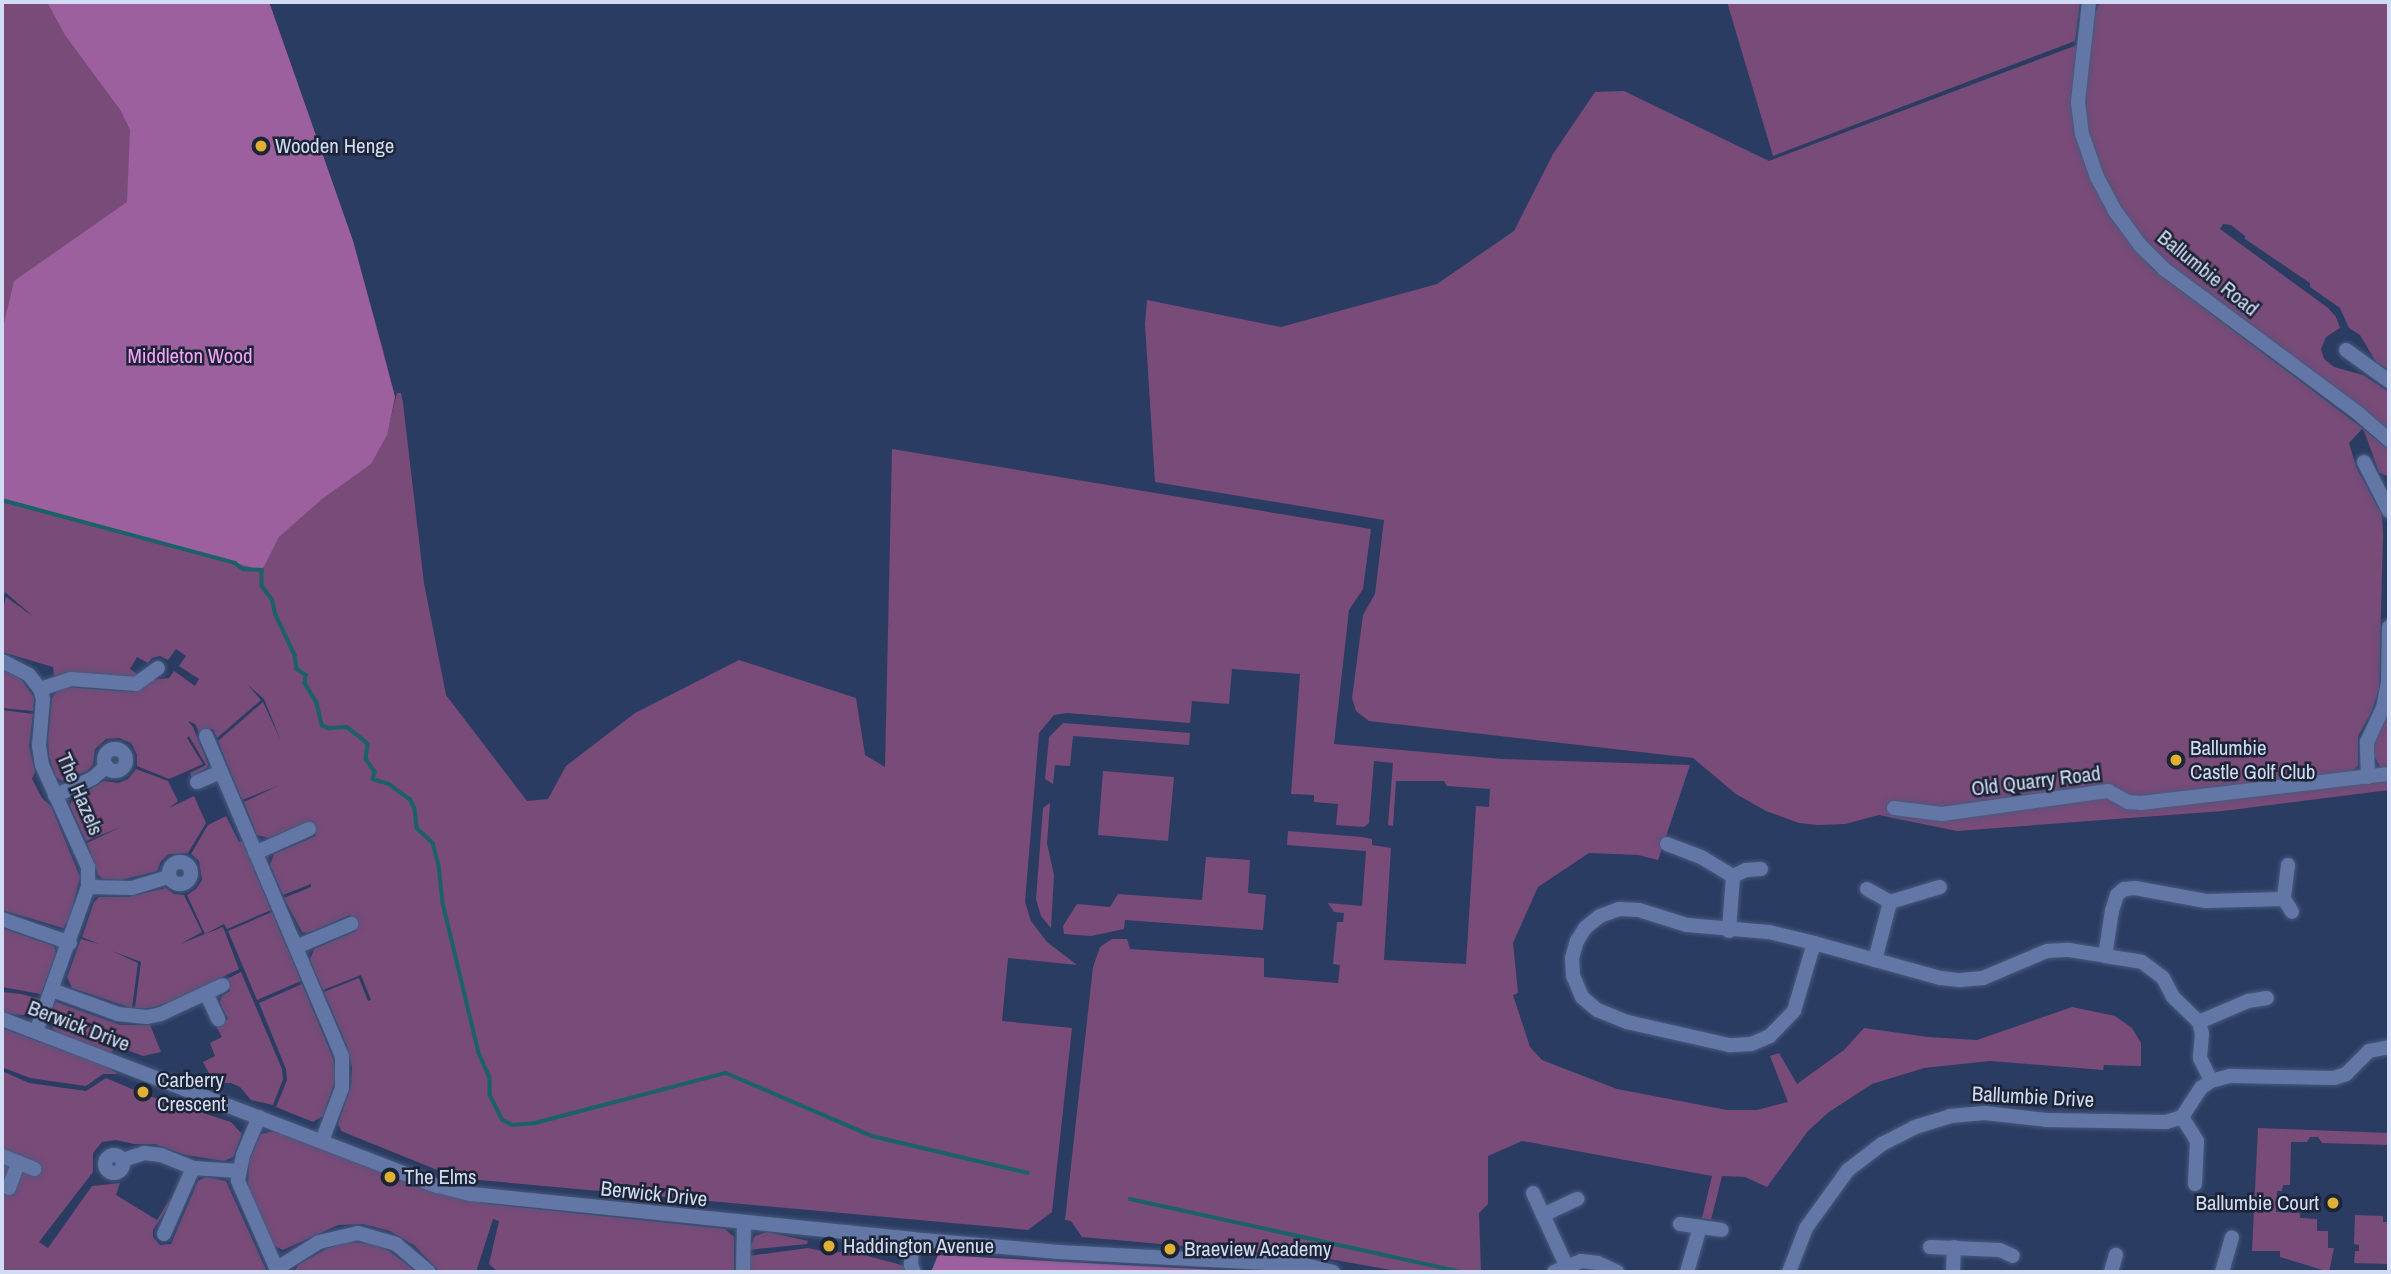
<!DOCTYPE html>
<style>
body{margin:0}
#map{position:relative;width:2391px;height:1274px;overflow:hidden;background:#2b3c63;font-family:"Archivo Narrow",sans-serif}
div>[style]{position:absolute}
.green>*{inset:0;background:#784b79}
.forest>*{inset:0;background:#9b609d}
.stream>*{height:3.5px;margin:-1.75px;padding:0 1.75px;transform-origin:1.75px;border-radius:1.75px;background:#1b6168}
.roads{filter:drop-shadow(0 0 2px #49597d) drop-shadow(0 0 2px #49597d)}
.minor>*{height:14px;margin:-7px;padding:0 7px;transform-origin:7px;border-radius:7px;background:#6377a7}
.minor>.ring{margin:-7px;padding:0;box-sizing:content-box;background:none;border:14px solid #6377a7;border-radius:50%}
.tertiary>*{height:14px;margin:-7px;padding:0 7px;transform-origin:7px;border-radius:7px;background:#6377a7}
.dots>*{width:19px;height:19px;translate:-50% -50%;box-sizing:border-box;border:4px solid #1c2436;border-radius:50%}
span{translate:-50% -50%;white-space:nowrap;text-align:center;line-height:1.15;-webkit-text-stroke:5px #1c2436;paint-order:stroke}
.poi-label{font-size:21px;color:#d1dcf4}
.left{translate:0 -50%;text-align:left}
.right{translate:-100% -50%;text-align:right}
.street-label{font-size:21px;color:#d1dcf4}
.park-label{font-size:21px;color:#f6a5f8}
.frame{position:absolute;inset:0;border:4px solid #d1dcf4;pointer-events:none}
</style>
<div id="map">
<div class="green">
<div style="clip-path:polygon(2px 2px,269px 2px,353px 241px,382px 346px,395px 397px,388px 428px,397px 393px,401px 393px,403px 403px,424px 583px,446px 695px,527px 801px,548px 799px,566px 766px,635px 713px,739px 660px,856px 698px,865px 755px,885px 767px,892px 449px,1371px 529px,1363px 589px,1349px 610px,1334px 744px,1502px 759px,1690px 765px,1658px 860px,1638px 855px,1589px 853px,1538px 887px,1513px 943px,1518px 993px,1513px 995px,1530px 1047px,1542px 1060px,1617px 1089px,1727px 1110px,1757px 1110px,1788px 1102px,1770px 1056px,1779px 1053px,1797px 1084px,1844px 1050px,1864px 1028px,1928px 1037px,1977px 1040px,2072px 1007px,2115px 1016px,2132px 1028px,2141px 1043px,2141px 1066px,2104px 1065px,2103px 1070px,1990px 1061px,1924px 1068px,1872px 1084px,1829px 1112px,1808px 1131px,1767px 1187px,1745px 1177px,1722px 1176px,1711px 1220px,1702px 1218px,1712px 1176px,1522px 1141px,1488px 1156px,1488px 1204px,1479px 1213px,1481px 1272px,1403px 1272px,1329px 1259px,1082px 1237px,1071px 1221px,1065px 1220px,1093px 967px,1100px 947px,1112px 939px,1127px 939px,1130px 949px,1264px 958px,1264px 977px,1338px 983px,1340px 965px,1333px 964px,1337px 922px,1343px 922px,1344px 913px,1334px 912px,1328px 903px,1362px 906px,1366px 851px,1287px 845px,1288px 831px,1362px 837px,1372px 839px,1372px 845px,1391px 848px,1384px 960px,1466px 964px,1476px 806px,1489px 807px,1490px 789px,1447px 786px,1444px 781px,1396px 781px,1393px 826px,1388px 825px,1393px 763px,1374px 761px,1369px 823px,1364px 827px,1336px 825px,1338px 804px,1314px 802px,1314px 795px,1291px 794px,1300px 674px,1232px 669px,1229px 704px,1192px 701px,1190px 723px,1067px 713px,1054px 715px,1039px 733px,1025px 902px,1031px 921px,1047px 942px,1077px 965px,1008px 958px,1002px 1021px,1072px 1028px,1052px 1212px,1028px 1230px,457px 1178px,341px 1131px,338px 1123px,351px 1087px,352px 1067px,347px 1046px,324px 992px,359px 978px,368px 1001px,371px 1000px,361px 975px,323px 990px,310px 960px,314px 949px,356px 931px,350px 915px,308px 933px,302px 932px,284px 898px,311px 887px,311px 884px,283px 895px,270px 865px,274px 854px,316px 836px,309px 821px,269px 838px,257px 835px,244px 802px,280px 785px,242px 800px,218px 741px,263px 702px,281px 741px,264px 699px,247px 684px,261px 700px,217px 738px,213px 729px,200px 734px,195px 724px,188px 721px,193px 727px,208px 764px,207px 768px,191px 777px,190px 773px,206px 765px,189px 736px,187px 738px,203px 764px,169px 779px,137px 766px,137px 755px,131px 743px,119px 738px,106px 739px,95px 749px,93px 764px,87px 771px,62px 781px,56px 777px,49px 756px,48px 739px,52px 698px,57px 691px,66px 687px,134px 692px,135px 688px,151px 680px,169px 678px,174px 671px,195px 686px,199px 679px,179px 666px,186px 656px,176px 649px,168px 660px,160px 656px,152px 658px,148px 663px,137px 657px,130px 669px,140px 676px,128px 678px,71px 673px,54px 676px,53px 667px,2px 652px,2px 612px,6px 597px,34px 617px,5px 592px,2px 603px,2px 502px,200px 554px,2px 500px)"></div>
<div style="clip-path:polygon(1727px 2px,2080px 2px,2075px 41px,1773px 156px)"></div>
<div style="clip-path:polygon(2100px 2px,2389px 2px,2389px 370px,2376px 362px,2360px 335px,2349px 328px,2340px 308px,2310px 287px,2310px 283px,2245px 239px,2245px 236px,2231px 225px,2223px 224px,2220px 229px,2328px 308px,2336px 317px,2340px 328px,2326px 337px,2321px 349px,2324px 359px,2334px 367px,2363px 375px,2389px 392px,2389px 432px,2123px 233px,2152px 269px,2362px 428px,2389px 450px,2389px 474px,2386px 476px,2379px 472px,2363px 428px,2349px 443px,2356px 467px,2382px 515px,2383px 536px,2379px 689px,2371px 713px,2358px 736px,2358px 765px,2354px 770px,2380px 767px,2375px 757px,2372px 757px,2372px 743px,2389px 703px,2389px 790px,2223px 811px,1957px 831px,1879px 815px,1845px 824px,1818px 825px,1799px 823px,1766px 811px,1736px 794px,1693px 758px,1369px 721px,1356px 711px,1352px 698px,1363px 615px,1375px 594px,1384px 520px,1155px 482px,1145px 324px,1147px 300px,1281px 327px,1437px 284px,1514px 231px,1553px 154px,1595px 92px,1624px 91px,1769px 161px,2080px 44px)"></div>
<div style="clip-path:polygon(2px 669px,22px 680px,34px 698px,33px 711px,2px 708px)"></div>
<div style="clip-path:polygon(2px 710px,33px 714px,29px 746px,35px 772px,32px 779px,42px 798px,51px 806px,80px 877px,69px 920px,63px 928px,2px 910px)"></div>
<div style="clip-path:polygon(1063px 723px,1190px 733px,1189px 745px,1073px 736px,1070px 766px,1055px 765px,1053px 784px,1045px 779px,1049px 737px)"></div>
<div style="clip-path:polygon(136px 769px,168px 781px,178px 801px,169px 808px,194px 796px,206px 823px,188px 853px,169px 854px,161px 861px,157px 871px,121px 880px,103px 879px,98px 875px,87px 843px,121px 827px,86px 841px,70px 806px,72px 800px,104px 781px,118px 783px,128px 779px)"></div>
<div style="clip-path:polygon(1103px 771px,1174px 777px,1168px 841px,1098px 835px)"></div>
<div style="clip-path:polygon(1050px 803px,1047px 843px,1054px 875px,1051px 928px,1041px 916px,1036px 899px,1043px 808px)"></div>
<div style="clip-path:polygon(226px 816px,239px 842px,242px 841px,271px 910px,227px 929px,224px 924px,205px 934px,187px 895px,196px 889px,202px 880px,199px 861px,191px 854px,208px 825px)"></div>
<div style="clip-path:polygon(1206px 857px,1250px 860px,1248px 893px,1266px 895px,1263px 930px,1125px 920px,1124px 929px,1091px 936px,1064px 934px,1063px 926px,1077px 904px,1110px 907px,1118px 894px,1202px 900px)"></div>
<div style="clip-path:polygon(166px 888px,174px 894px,184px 895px,202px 932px,180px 944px,223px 927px,239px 969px,167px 1003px,150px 1008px,135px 1008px,141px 962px,112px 951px,138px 963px,132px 1008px,72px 988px,67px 977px,81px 939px,99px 944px,82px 937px,94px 902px,99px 897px,128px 897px)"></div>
<div style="clip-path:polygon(272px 912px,301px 981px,257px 1000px,228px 931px)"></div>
<div style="clip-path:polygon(2px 928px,54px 946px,56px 953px,41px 994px,2px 987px)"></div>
<div style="clip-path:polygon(241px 972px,282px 1069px,283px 1079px,273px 1105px,251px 1100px,240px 1087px,231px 1083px,214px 1083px,203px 1062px,215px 1056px,210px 1043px,222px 1037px,215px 1024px,228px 1019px,220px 1003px,222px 996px,230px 991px,225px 980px)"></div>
<div style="clip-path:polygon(302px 984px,333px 1058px,335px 1070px,334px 1084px,323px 1116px,313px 1122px,276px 1107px,287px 1080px,286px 1069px,259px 1003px)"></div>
<div style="clip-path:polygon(2px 992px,21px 994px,40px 999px,35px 1009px,24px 1015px,10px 1014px,2px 1011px)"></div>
<div style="clip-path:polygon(56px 1002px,120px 1025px,150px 1025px,161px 1052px,143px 1056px,117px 1046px,110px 1053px,55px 1032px,49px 1020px,51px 1009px)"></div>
<div style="clip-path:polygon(2px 1028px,106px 1066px,118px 1074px,103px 1074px,86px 1086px,30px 1078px,4px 1068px)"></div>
<div style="clip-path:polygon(2px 1071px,29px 1083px,86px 1091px,106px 1078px,146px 1095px,231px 1122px,242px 1134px,233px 1157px,224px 1161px,186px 1155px,155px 1144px,134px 1144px,116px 1140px,102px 1142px,93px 1153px,93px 1172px,39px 1242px,48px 1248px,92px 1186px,120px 1183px,116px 1195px,157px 1220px,170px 1199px,173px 1200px,153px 1230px,153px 1237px,160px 1245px,171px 1244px,198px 1181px,206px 1177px,226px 1181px,267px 1272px,2px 1272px,2px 1162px,9px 1167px,10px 1172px,25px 1172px,36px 1176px,40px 1166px,2px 1151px)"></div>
<div style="clip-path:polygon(2258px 1128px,2389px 1133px,2389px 1145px,2322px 1143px,2318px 1137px,2310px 1137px,2307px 1142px,2291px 1142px,2290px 1185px,2283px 1185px,2282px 1191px,2277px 1191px,2276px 1212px,2300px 1213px,2300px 1218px,2317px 1219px,2317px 1231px,2328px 1231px,2328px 1248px,2334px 1248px,2329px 1272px,2280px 1257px,2280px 1251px,2252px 1251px)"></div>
<div style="clip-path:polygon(274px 1131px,441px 1193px,488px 1204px,725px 1229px,734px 1237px,734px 1272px,498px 1272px,489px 1264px,499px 1221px,493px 1219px,476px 1272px,440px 1272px,414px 1245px,390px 1231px,363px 1224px,338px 1225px,283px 1250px,274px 1246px,248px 1187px,249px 1161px,261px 1134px)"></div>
<div style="clip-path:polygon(2355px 1215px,2383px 1216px,2383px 1222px,2389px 1222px,2389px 1264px,2354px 1263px,2355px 1251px,2359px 1251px,2359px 1245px,2354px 1244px)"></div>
<div style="clip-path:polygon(767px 1232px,808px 1241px,807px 1244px,748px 1250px,755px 1236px)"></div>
<div style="clip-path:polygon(350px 1242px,373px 1244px,389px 1251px,417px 1272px,294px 1272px,298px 1265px,328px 1248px)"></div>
<div style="clip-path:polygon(808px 1248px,831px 1253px,849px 1251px,905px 1266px,907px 1272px,749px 1272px,748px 1256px)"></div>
</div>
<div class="forest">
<div style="clip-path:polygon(47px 2px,269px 2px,353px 241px,395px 397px,387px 435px,371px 464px,322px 499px,279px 537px,262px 570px,2px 500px,2px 332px,14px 281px,127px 202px,130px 130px,121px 111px,65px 35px)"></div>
<div style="clip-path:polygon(938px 1255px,1254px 1272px,931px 1272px)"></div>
</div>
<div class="stream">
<div style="left:2px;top:500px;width:241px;rotate:15.1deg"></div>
<div style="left:235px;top:563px;width:10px;rotate:37deg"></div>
<div style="left:243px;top:569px;width:19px;rotate:3deg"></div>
<div style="left:262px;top:570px;width:16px;rotate:90deg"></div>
<div style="left:262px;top:586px;width:16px;rotate:52deg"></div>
<div style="left:272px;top:599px;width:16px;rotate:76deg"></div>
<div style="left:276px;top:615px;width:44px;rotate:64.6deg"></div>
<div style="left:295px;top:655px;width:14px;rotate:82deg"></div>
<div style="left:297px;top:669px;width:11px;rotate:34deg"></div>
<div style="left:306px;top:675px;width:8px;rotate:97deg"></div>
<div style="left:305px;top:683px;width:23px;rotate:59deg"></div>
<div style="left:317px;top:703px;width:23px;rotate:77deg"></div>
<div style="left:322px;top:725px;width:7px;rotate:27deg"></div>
<div style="left:328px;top:728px;width:19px;rotate:-3deg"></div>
<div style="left:347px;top:727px;width:23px;rotate:38deg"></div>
<div style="left:365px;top:741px;width:5px;rotate:53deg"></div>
<div style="left:368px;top:745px;width:14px;rotate:98deg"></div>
<div style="left:366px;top:759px;width:16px;rotate:55deg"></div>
<div style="left:375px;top:772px;width:7px;rotate:106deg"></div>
<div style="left:373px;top:779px;width:17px;rotate:17deg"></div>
<div style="left:389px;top:784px;width:26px;rotate:36deg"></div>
<div style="left:410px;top:799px;width:11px;rotate:63deg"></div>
<div style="left:415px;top:809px;width:19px;rotate:84deg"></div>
<div style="left:417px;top:828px;width:22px;rotate:43deg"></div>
<div style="left:433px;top:843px;width:23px;rotate:75deg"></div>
<div style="left:439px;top:865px;width:38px;rotate:84deg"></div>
<div style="left:443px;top:903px;width:154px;rotate:76.5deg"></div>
<div style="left:479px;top:1053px;width:27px;rotate:66deg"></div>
<div style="left:490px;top:1078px;width:17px;rotate:90deg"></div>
<div style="left:490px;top:1095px;width:28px;rotate:63deg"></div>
<div style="left:503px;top:1120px;width:11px;rotate:27deg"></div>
<div style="left:513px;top:1125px;width:22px;rotate:-5deg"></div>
<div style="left:535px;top:1123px;width:197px;rotate:-14.7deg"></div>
<div style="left:726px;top:1073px;width:159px;rotate:23.3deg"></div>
<div style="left:872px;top:1136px;width:160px;rotate:13.3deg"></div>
<div style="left:1130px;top:1199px;width:339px;rotate:12.4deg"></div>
</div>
<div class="roads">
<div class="minor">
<div style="left:2089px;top:2px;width:101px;rotate:96.3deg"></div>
<div style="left:2078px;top:102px;width:32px;rotate:83deg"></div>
<div style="left:2082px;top:134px;width:46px;rotate:70.8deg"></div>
<div style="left:2097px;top:177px;width:38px;rotate:62deg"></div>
<div style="left:2115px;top:211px;width:42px;rotate:53.7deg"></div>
<div style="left:2140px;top:245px;width:34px;rotate:45deg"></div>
<div style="left:2164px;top:269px;width:243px;rotate:36.6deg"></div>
<div style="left:2359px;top:414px;width:40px;rotate:41deg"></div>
<div style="left:2346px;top:350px;width:53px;rotate:35.8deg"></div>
<div style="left:2364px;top:462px;width:55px;rotate:63deg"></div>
<div style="left:2px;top:661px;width:30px;rotate:27deg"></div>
<div style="left:29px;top:675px;width:18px;rotate:52deg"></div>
<div style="left:206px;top:736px;width:348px;rotate:67deg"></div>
<div style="left:342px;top:1056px;width:32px;rotate:90deg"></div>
<div style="left:342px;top:1088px;width:57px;rotate:110.7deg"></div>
<div class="ring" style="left:104px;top:749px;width:8px;height:8px"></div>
<div style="left:2368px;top:777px;width:35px;rotate:-92deg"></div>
<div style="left:2367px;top:742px;width:38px;rotate:-65deg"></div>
<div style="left:2383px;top:708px;width:25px;rotate:-79deg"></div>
<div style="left:2388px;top:683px;width:56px;rotate:-89deg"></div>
<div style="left:197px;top:782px;width:26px;rotate:-23deg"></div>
<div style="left:55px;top:796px;width:42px;rotate:-25.3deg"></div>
<div style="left:93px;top:778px;width:18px;rotate:-41deg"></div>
<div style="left:1894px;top:808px;width:48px;rotate:7.1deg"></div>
<div style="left:1942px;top:814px;width:168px;rotate:-7.9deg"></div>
<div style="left:2108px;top:791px;width:23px;rotate:29deg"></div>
<div style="left:2128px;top:802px;width:13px;rotate:4deg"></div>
<div style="left:2141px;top:803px;width:250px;rotate:-6.7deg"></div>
<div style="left:1667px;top:844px;width:36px;rotate:21deg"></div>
<div style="left:1701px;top:857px;width:37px;rotate:31deg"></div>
<div style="left:1733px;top:876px;width:55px;rotate:94.2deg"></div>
<div style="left:255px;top:853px;width:59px;rotate:-24deg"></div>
<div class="ring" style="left:169px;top:862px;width:8px;height:8px"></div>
<div style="left:2288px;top:865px;width:34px;rotate:97deg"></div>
<div style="left:2284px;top:899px;width:15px;rotate:58deg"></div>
<div style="left:1733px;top:876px;width:14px;rotate:-25deg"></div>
<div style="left:1746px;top:870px;width:15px;rotate:-4deg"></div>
<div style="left:88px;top:887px;width:44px;rotate:1.3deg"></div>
<div style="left:132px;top:888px;width:39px;rotate:-17deg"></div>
<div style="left:1867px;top:889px;width:26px;rotate:29deg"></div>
<div style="left:1890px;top:902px;width:52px;rotate:-16.7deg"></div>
<div style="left:2px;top:919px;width:72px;rotate:19.4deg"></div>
<div style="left:1814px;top:943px;width:71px;rotate:106.4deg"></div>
<div style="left:1794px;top:1011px;width:35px;rotate:134deg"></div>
<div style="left:1770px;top:1036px;width:21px;rotate:157deg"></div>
<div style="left:1751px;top:1044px;width:22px;rotate:177deg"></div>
<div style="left:1729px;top:1045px;width:105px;rotate:-167.3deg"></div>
<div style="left:1627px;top:1022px;width:32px;rotate:-158deg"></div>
<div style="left:1597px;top:1010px;width:20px;rotate:-139deg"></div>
<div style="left:1582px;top:997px;width:23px;rotate:-113deg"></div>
<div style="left:1573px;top:976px;width:18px;rotate:-93deg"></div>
<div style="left:1572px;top:958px;width:18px;rotate:-74deg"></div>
<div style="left:1577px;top:941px;width:15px;rotate:-58deg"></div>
<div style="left:1585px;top:928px;width:19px;rotate:-39deg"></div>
<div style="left:1600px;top:916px;width:20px;rotate:-20deg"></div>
<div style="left:1619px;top:909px;width:20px;rotate:3deg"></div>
<div style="left:1639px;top:910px;width:50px;rotate:17.4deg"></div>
<div style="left:1687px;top:925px;width:82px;rotate:4.9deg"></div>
<div style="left:1769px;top:932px;width:46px;rotate:13.7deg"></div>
<div style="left:1814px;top:943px;width:131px;rotate:15.5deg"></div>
<div style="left:1940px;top:978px;width:20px;rotate:6deg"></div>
<div style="left:1960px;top:980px;width:23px;rotate:-5deg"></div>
<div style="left:1983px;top:978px;width:69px;rotate:-22.9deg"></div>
<div style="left:2047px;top:951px;width:22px;rotate:-3deg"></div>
<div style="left:2069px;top:950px;width:36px;rotate:9deg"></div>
<div style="left:2105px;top:956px;width:37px;rotate:9deg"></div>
<div style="left:2142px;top:962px;width:26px;rotate:37deg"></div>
<div style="left:2163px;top:978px;width:21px;rotate:62deg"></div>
<div style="left:2173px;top:997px;width:36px;rotate:44deg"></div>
<div style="left:2199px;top:1022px;width:12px;rotate:76deg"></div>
<div style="left:2202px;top:1034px;width:24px;rotate:95deg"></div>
<div style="left:2200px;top:1058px;width:25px;rotate:64deg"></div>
<div style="left:296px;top:947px;width:60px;rotate:-22.7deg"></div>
<div style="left:2105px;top:956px;width:46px;rotate:-81.2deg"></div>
<div style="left:2112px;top:911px;width:17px;rotate:-73deg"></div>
<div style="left:2117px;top:895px;width:9px;rotate:-41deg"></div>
<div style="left:2124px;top:889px;width:11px;rotate:-5deg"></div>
<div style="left:2135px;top:888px;width:72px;rotate:10.4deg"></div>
<div style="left:2206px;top:901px;width:78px;rotate:-1.5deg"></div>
<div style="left:1875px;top:960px;width:60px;rotate:-75.5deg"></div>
<div style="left:52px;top:990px;width:70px;rotate:20deg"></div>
<div style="left:118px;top:1014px;width:29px;rotate:6deg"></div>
<div style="left:147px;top:1017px;width:14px;rotate:-12deg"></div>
<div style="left:161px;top:1014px;width:68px;rotate:-25.1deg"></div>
<div style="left:206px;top:993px;width:29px;rotate:65deg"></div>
<div style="left:2199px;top:1022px;width:53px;rotate:-23.2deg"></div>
<div style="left:2248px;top:1001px;width:19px;rotate:-9deg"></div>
<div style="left:36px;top:1032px;width:154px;rotate:-70.3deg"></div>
<div style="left:88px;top:887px;width:20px;rotate:-90deg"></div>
<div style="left:88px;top:867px;width:112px;rotate:-114.3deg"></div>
<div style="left:42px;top:765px;width:20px;rotate:-99deg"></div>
<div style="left:39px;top:745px;width:46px;rotate:-85deg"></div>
<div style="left:43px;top:699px;width:10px;rotate:-107deg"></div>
<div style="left:40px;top:689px;width:33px;rotate:-18deg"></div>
<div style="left:71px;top:679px;width:65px;rotate:4.4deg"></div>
<div style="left:136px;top:684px;width:27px;rotate:-36deg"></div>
<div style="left:259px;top:1117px;width:41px;rotate:112.8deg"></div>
<div style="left:243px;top:1155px;width:26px;rotate:101deg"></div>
<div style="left:238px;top:1181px;width:99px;rotate:66.3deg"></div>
<div style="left:2182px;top:1117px;width:28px;rotate:58deg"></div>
<div style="left:2197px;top:1141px;width:43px;rotate:92.7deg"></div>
<div class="ring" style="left:105px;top:1155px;width:4px;height:4px"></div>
<div style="left:2px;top:1156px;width:35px;rotate:22deg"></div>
<div style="left:123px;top:1160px;width:22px;rotate:-18deg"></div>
<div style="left:144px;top:1153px;width:17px;rotate:7deg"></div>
<div style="left:161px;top:1155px;width:35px;rotate:22deg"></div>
<div style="left:193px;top:1168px;width:46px;rotate:3.7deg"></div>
<div style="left:9px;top:1188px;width:27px;rotate:-70deg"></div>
<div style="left:1533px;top:1193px;width:79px;rotate:65.4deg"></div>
<div style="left:1543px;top:1215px;width:38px;rotate:-25deg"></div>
<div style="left:1680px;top:1224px;width:42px;rotate:8.1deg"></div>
<div style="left:164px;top:1234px;width:72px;rotate:-66.3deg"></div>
<div style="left:912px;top:1239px;width:26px;rotate:92deg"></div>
<div style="left:911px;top:1265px;width:8px;rotate:67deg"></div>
<div style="left:1930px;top:1247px;width:70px;rotate:2.5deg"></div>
<div style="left:2000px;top:1250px;width:14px;rotate:25deg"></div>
<div style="left:276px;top:1269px;width:51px;rotate:-32.1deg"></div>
<div style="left:319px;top:1242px;width:40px;rotate:-13deg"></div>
<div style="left:358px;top:1233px;width:40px;rotate:16deg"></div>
<div style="left:396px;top:1244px;width:43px;rotate:40.3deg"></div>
<div style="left:743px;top:1272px;width:49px;rotate:-88.8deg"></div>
<div style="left:1554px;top:1272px;width:29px;rotate:-22deg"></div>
<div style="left:1581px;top:1261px;width:17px;rotate:7deg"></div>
<div style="left:1598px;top:1263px;width:21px;rotate:25deg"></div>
<div style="left:1687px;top:1272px;width:47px;rotate:-73.9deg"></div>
<div style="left:1789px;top:1272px;width:47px;rotate:-68.9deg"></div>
<div style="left:1806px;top:1228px;width:72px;rotate:-54.1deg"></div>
<div style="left:1848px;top:1170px;width:43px;rotate:-37.4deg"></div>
<div style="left:1882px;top:1144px;width:37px;rotate:-27deg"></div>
<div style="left:1915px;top:1127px;width:37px;rotate:-17deg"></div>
<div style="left:1950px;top:1116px;width:35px;rotate:-5deg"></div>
<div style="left:1985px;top:1113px;width:61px;rotate:6.5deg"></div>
<div style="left:2046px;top:1120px;width:120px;rotate:1deg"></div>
<div style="left:2166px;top:1122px;width:17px;rotate:-17deg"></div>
<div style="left:2182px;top:1117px;width:35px;rotate:-57deg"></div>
<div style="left:2201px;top:1088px;width:12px;rotate:-35deg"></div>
<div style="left:2211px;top:1081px;width:20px;rotate:-15deg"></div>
<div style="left:2230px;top:1076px;width:104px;rotate:1.1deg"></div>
<div style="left:2334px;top:1078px;width:13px;rotate:-18deg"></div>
<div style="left:2346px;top:1074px;width:33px;rotate:-45deg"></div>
<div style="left:2369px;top:1051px;width:20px;rotate:-11deg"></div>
<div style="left:1953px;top:1272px;width:25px;rotate:-88deg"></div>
<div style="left:2111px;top:1272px;width:18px;rotate:-74deg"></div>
<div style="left:2222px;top:1272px;width:36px;rotate:-74deg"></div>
</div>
<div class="tertiary">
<div style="left:2px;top:1019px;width:467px;rotate:21deg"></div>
<div style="left:438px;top:1186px;width:34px;rotate:14deg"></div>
<div style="left:471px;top:1194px;width:443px;rotate:5.8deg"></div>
<div style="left:912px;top:1239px;width:147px;rotate:5.1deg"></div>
<div style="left:1058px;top:1252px;width:247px;rotate:3deg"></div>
<div style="left:1305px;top:1265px;width:29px;rotate:14deg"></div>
</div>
</div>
<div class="dots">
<div style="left:261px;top:146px;background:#e0b034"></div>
<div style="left:2176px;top:760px;background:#e0b034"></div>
<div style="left:143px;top:1092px;background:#e0b034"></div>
<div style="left:390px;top:1177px;background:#e0b034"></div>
<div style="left:2333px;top:1203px;background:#e0b034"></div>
<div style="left:829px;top:1246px;background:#e0b034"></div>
<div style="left:1170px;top:1249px;background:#e0b034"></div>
</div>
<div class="poi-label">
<span class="left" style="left:275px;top:146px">Wooden Henge</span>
<span class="left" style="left:2190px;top:760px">Ballumbie<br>Castle Golf Club</span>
<span class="left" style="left:157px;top:1092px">Carberry<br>Crescent</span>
<span class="left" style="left:404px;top:1177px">The Elms</span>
<span class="right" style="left:2319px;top:1203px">Ballumbie Court</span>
<span class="left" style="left:843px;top:1246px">Haddington Avenue</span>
<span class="left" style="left:1184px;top:1249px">Braeview Academy</span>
</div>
<div class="street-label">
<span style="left:2208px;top:273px;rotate:39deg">Ballumbie Road</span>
<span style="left:2036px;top:781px;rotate:-7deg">Old Quarry Road</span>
<span style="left:80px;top:794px;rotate:67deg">The Hazels</span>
<span style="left:79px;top:1026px;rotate:21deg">Berwick Drive</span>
<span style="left:2033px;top:1097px;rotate:3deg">Ballumbie Drive</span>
<span style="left:654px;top:1194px;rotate:6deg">Berwick Drive</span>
</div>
<div class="park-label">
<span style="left:190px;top:356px">Middleton Wood</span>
</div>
<div class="frame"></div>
</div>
